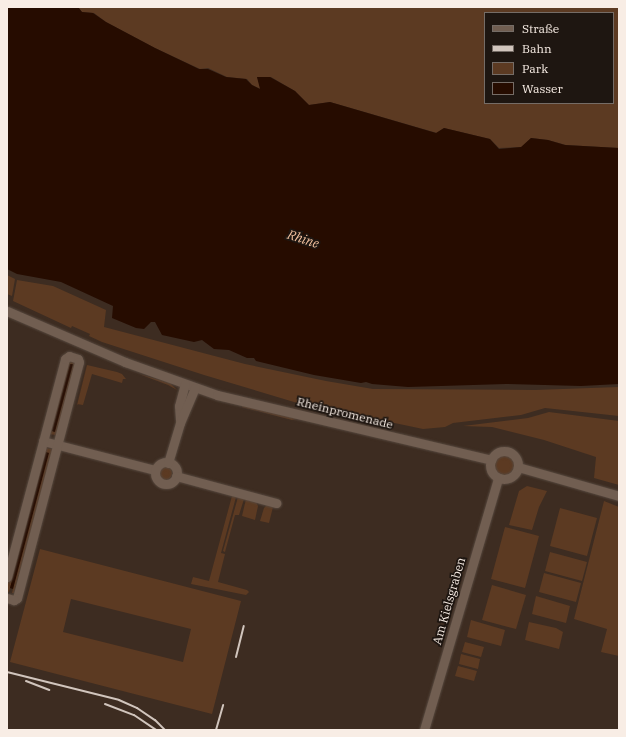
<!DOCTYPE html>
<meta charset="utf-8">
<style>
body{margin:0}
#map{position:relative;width:626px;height:737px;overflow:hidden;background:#3d2c21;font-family:"IBM Plex Serif",serif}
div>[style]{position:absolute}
.green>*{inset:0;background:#5c3a22}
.round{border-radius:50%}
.water>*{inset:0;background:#260c00}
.roads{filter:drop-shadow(0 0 1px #56483e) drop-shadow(0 0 1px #56483e)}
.minor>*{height:9px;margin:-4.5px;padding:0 4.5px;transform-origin:4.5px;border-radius:4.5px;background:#715e51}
.minor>.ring{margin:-4.5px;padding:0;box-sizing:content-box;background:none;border:9px solid #715e51;border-radius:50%}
.rail>*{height:2px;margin:-1px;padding:0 1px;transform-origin:1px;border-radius:1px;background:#d1c5bd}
span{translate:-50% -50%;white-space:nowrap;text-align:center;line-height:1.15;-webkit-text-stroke:3.5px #1e1611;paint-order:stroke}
.street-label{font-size:12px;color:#f8ede5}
.water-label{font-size:13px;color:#f3c19f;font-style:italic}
.frame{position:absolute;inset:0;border:8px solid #f8ede5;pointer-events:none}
.legend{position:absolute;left:484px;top:12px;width:130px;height:92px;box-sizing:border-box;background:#1e1611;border:1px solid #756c66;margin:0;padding:5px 7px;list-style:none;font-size:12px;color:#f8ede5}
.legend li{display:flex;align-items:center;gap:8px;height:20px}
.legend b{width:20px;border:1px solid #756c66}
</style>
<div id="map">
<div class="green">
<div style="clip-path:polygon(evenodd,78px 7px,619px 7px,619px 148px,566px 145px,548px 140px,531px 138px,522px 147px,499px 148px,490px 139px,444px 128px,437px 133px,330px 102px,309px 105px,295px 91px,271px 77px,257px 77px,261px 89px,252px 85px,247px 79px,227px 77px,208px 68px,200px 69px,155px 48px,106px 22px,94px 13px,82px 12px,78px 7px,485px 13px,613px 13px,613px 103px,485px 103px,485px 13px)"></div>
<div style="clip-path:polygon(7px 275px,15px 279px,12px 296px,7px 294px)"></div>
<div style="clip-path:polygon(17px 280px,53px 286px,106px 310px,104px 327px,245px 364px,326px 381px,373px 389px,535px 390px,619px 387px,619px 416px,545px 408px,521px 415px,453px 423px,445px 427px,423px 429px,385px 421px,364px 420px,304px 405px,204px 375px,102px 342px,89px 336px,90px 334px,72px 326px,71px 328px,13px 301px)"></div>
<div style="clip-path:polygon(evenodd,67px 360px,76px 362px,56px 435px,49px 434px,67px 360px,70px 364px,73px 365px,54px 432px,52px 431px,70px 364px)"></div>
<div style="clip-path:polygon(87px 365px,117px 372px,122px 374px,126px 379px,123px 379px,122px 383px,92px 374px,83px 405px,77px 404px,77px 405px)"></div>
<div style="clip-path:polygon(139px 374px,170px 383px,177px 390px,168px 385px)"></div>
<div style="clip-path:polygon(242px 405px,301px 418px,292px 420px,242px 407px)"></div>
<div style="clip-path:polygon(549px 412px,619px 421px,619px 485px,594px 478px,596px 457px,544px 440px,492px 427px,463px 426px,528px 418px)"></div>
<div style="clip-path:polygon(44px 448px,53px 449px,14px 593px,12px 593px,46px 452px,9px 592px,7px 591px,7px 587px)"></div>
<div class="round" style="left:494px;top:455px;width:20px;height:20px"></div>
<div class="round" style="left:158px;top:466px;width:14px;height:14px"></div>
<div style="clip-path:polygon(527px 486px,547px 491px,539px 507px,532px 530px,509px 525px,519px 491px)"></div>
<div style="clip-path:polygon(232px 496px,236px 497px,221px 553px,225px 554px,218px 582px,247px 590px,249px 592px,246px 595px,191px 584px,193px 577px,209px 581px)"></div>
<div style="clip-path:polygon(238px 497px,244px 499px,239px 515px,235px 515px,225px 552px,223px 551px)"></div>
<div style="clip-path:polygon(246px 499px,256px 502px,258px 506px,255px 520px,242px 516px)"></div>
<div style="clip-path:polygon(604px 501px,619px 507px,619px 656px,601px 652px,607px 629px,574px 619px)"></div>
<div style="clip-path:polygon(267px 505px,273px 507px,269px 523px,260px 521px,264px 508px)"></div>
<div style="clip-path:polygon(560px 508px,597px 518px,587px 556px,550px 546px)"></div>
<div style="clip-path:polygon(505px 527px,539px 536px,525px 588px,491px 579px)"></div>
<div style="clip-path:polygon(evenodd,40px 549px,241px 601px,212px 714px,10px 662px,40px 549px,71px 599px,191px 629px,183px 662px,63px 632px,71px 599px)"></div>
<div style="clip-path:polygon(550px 552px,587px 562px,582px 581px,545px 571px)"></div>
<div style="clip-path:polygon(544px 573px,581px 583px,576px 602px,539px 592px)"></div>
<div style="clip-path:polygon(492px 585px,526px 595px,516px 629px,482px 620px)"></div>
<div style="clip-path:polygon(536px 596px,570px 606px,566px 623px,532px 614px)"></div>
<div style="clip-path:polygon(471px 620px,505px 630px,501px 646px,467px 637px)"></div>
<div style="clip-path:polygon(529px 622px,556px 628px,563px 632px,559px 649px,525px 640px)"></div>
<div style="clip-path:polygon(465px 642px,484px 647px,481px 657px,462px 652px)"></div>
<div style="clip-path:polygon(461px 654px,480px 659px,478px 669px,459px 664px)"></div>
<div style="clip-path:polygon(458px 666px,477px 671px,474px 681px,455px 676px)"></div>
</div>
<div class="water">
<div style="clip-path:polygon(7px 7px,78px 7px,82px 12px,93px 13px,106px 22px,155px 48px,199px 69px,208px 69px,226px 77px,246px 79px,252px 85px,260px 89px,257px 77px,270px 77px,295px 91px,309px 105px,330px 102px,436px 133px,444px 128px,490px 139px,499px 149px,521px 147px,531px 138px,548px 140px,565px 145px,619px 148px,619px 384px,581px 386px,506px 384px,408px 387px,372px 384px,366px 382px,361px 383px,314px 375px,256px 361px,254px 358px,247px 358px,229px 350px,214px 349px,202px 340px,194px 342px,162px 335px,155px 322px,151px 322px,144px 329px,136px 328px,112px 318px,113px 306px,61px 282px,17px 274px,7px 269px)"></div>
<div style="clip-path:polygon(70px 364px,73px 364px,55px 432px,52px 431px)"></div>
<div style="clip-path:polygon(46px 452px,49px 453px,13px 589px,10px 588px)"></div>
</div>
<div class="roads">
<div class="minor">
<div style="left:7px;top:311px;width:129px;rotate:23.4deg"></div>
<div style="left:125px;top:362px;width:98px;rotate:19.7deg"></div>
<div style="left:217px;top:395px;width:282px;rotate:13.3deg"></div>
<div style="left:180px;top:420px;width:14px;rotate:-94deg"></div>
<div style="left:179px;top:406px;width:23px;rotate:-75deg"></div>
<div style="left:43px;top:441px;width:116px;rotate:14.5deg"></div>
<div class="ring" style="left:490px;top:451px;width:19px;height:19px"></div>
<div class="ring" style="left:155px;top:462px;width:13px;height:13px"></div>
<div style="left:168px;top:463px;width:42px;rotate:-73.3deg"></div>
<div style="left:180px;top:423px;width:38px;rotate:-67deg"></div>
<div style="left:518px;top:467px;width:105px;rotate:16deg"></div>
<div style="left:176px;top:476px;width:104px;rotate:15.1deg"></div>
<div style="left:7px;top:577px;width:226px;rotate:-75.1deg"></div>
<div style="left:65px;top:359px;width:5px;rotate:-37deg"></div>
<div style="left:69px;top:356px;width:9px;rotate:18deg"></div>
<div style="left:78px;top:359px;width:3px;rotate:72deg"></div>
<div style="left:79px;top:362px;width:244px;rotate:104.7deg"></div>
<div style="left:17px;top:598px;width:4px;rotate:146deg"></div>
<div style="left:14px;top:600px;width:7px;rotate:-164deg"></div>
<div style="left:424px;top:730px;width:263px;rotate:-73.6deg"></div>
</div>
</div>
<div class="rail">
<div style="left:236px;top:657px;width:32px;rotate:-76deg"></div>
<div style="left:7px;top:672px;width:115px;rotate:14deg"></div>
<div style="left:119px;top:700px;width:20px;rotate:24deg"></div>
<div style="left:137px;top:708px;width:22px;rotate:34deg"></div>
<div style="left:155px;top:720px;width:14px;rotate:45deg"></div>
<div style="left:26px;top:681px;width:25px;rotate:21deg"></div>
<div style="left:105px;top:704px;width:31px;rotate:21deg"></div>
<div style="left:134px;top:715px;width:27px;rotate:34deg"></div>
<div style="left:216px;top:730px;width:26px;rotate:-74deg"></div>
</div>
<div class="street-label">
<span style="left:345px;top:413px;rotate:14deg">Rheinpromenade</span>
<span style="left:449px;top:601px;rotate:-74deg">Am Kielsgraben</span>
</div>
<div class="water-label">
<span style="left:303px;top:240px;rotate:18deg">Rhine</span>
</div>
<div class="frame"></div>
<ul class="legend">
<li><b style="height:5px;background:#715e51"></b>Straße</li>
<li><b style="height:5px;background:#d1c5bd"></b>Bahn</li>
<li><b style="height:11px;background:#5c3a22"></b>Park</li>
<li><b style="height:11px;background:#260c00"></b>Wasser</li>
</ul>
</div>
